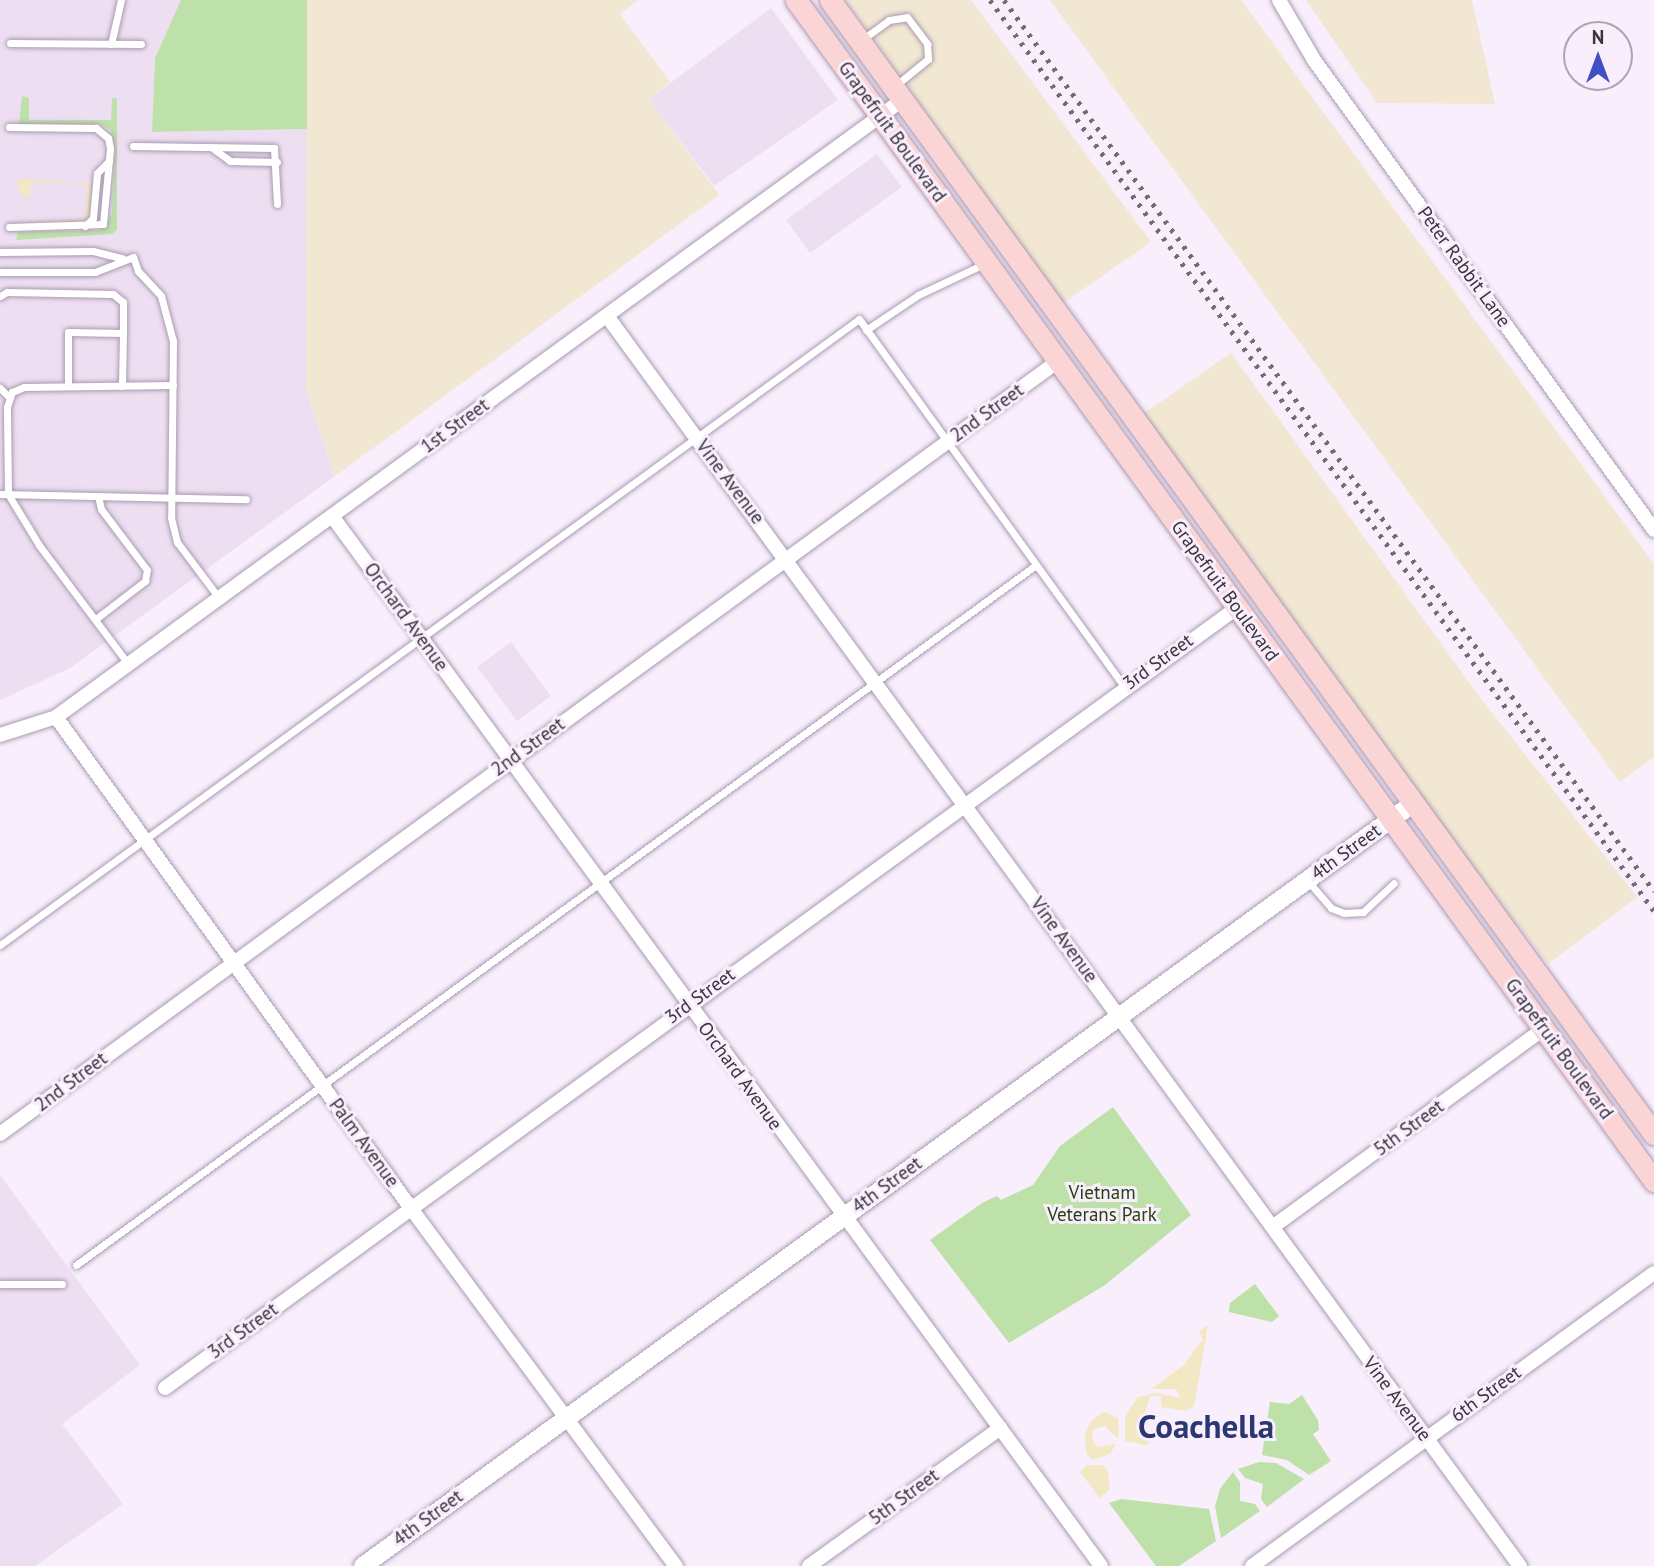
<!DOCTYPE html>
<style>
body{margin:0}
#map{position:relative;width:1654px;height:1566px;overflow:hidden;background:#f8eefc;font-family:"PT Sans",sans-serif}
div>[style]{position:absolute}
.commercial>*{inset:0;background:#eddff1}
.industrial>*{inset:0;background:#f1e7d2}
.green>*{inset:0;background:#bde1a9}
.sand>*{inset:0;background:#f2e8c3}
.roads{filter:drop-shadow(0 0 2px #aa9bb1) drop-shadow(0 0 2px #aa9bb1)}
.service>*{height:7px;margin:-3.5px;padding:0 3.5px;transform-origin:3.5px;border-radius:3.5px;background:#fff}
.minor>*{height:14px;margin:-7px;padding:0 7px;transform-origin:7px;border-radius:7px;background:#fff}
.tertiary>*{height:18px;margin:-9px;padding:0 9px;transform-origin:9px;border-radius:9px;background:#fff}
.primary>*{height:21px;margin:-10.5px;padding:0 10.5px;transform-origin:10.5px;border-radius:10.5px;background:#fbd4d6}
.rail>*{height:5px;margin-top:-2.5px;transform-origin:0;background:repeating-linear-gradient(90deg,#736b76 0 3.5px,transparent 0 10.5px)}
span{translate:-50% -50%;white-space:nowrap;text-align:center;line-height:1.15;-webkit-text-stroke:6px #f8eefc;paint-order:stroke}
.street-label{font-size:19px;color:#3b343e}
.park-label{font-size:19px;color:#24400f}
.town-label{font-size:33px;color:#2b3770;font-weight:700}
.north{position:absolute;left:1563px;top:21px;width:70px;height:70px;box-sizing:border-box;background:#f8eefc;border:2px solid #aca4b0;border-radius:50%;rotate:0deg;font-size:19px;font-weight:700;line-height:28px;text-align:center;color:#3b343e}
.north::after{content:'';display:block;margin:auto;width:24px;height:32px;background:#404fc2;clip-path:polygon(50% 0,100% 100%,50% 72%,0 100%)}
</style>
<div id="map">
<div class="commercial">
<div style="clip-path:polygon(0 0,181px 0,155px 58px,152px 132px,307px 129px,306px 391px,335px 476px,70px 668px,0 700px)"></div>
<div style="clip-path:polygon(771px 8px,838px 100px,714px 186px,649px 99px)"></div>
<div style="clip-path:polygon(877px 154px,902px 187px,810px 253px,786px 220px)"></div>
<div style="clip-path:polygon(511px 642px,551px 696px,517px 721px,477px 667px)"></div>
<div style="clip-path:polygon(0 1175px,140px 1365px,62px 1424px,123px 1504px,35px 1566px,0 1566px)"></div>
</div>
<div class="industrial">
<div style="clip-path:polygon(307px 0,638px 0,620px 14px,670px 82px,649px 99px,719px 195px,335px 476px,306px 391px)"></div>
<div style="clip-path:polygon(846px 0,971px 0,1151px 242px,1062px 304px)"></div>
<div style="clip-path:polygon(1050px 0,1241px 0,1654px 564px,1654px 757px,1620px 782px)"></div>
<div style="clip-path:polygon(1306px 0,1472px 0,1495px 104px,1377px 103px)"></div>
<div style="clip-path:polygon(1231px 353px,1476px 692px,1637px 897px,1548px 964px,1390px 758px,1143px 414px)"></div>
</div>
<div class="green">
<div style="clip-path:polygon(181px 0,307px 0,307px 129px,152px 132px,155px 58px)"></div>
<div style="clip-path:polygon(22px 96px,29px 98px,29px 120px,111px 120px,112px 98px,117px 98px,117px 230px,112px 234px,16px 240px,18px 232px,100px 230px,112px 214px,115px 147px,110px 130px,101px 124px,19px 124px)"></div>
<div style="clip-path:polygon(1113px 1107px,1191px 1215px,1105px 1285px,1009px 1343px,930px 1240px,982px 1203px,997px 1196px,1001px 1200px,1033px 1185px,1060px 1146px)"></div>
<div style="clip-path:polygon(1255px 1284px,1279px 1316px,1272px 1322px,1229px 1312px,1230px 1303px)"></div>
<div style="clip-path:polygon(1302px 1395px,1318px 1420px,1319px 1430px,1313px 1434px,1331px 1461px,1309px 1475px,1287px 1460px,1262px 1455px,1270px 1402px,1289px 1404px)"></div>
<div style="clip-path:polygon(1259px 1462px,1276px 1463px,1304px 1479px,1267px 1507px,1261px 1499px,1263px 1484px,1245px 1478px,1238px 1469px)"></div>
<div style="clip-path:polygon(1233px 1472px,1240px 1482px,1240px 1501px,1255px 1504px,1260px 1511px,1221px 1538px,1215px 1506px,1220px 1489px)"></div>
<div style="clip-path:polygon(1121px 1499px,1209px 1509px,1216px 1541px,1179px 1566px,1156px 1566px,1109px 1503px)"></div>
</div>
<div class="sand">
<div style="clip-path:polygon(18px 179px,90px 183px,89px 216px,78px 223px,27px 222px,82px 219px,86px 213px,86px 188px,82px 183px,31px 183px,30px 196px,25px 197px,19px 192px)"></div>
<div style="clip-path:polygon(1208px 1325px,1194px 1406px,1186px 1411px,1161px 1407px,1161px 1396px,1150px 1396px,1139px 1432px,1150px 1434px,1148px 1445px,1125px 1441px,1125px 1416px,1138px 1397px,1156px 1393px,1181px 1398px,1176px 1389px,1151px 1389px,1184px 1365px,1203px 1339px,1199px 1332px)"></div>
<div style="clip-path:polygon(1104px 1412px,1118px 1418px,1119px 1432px,1118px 1439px,1105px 1426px,1093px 1429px,1092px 1439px,1097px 1447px,1116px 1444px,1110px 1454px,1093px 1460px,1086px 1453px,1085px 1433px,1091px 1421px)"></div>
<div style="clip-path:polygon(1087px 1465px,1103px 1465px,1108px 1472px,1110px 1489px,1100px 1498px,1080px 1472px)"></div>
</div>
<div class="roads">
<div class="service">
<div style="left:863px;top:39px;width:32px;rotate:-36deg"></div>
<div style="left:889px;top:20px;width:18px;rotate:-9deg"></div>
<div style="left:907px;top:17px;width:34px;rotate:53deg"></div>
<div style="left:927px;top:44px;width:15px;rotate:86deg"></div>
<div style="left:928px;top:59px;width:43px;rotate:140.7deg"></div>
<div style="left:10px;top:43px;width:131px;rotate:0.4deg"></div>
<div style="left:111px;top:44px;width:45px;rotate:-77.2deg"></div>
<div style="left:133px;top:146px;width:141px;rotate:0.8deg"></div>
<div style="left:274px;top:148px;width:56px;rotate:86.9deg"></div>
<div style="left:211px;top:147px;width:24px;rotate:36deg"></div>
<div style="left:230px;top:161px;width:47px;rotate:1.2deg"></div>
<div style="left:85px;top:226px;width:11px;rotate:-45deg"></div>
<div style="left:93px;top:218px;width:45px;rotate:-84.9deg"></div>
<div style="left:97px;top:173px;width:17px;rotate:-45deg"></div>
<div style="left:9px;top:227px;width:94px;rotate:-1.8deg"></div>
<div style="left:103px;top:224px;width:76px;rotate:-84.7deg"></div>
<div style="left:110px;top:148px;width:10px;rotate:-101deg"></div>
<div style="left:108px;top:138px;width:16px;rotate:-140deg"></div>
<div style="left:96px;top:128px;width:87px;rotate:-179.3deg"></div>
<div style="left:0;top:252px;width:93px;rotate:-0.6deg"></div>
<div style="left:93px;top:251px;width:30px;rotate:14deg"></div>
<div style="left:0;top:272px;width:95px"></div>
<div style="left:95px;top:272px;width:41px;rotate:-21.5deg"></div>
<div style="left:133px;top:257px;width:15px;rotate:70deg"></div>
<div style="left:138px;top:271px;width:34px;rotate:47deg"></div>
<div style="left:161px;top:296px;width:47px;rotate:75.1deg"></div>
<div style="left:173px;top:341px;width:177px;rotate:90.6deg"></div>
<div style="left:171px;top:518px;width:25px;rotate:76deg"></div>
<div style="left:177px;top:542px;width:70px;rotate:53.1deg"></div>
<div style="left:0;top:296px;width:8px;rotate:-30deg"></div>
<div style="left:7px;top:292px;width:106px;rotate:1.1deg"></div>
<div style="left:113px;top:294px;width:13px;rotate:39deg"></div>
<div style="left:123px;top:302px;width:31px;rotate:90deg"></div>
<div style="left:866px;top:330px;width:63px;rotate:-33.9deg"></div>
<div style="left:918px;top:295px;width:73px;rotate:-25.2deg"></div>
<div style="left:68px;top:386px;width:54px;rotate:-90deg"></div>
<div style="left:68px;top:332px;width:55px;rotate:1deg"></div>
<div style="left:123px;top:333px;width:53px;rotate:91.1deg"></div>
<div style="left:0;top:388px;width:14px;rotate:45deg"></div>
<div style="left:0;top:494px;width:246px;rotate:1.2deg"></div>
<div style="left:97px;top:618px;width:61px;rotate:-37.6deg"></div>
<div style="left:145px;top:581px;width:11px;rotate:-80deg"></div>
<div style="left:147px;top:570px;width:76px;rotate:-127deg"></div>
<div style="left:101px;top:509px;width:13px;rotate:-103deg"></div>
<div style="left:129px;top:665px;width:150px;rotate:-126.9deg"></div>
<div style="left:39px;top:545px;width:60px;rotate:-121.3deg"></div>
<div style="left:8px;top:494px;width:87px;rotate:-90.7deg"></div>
<div style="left:7px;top:407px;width:16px;rotate:-72deg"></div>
<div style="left:12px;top:392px;width:13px;rotate:-23deg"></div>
<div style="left:24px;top:387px;width:149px;rotate:-0.8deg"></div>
<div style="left:1307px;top:880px;width:37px;rotate:49deg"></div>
<div style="left:1331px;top:908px;width:14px;rotate:21deg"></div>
<div style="left:1344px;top:913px;width:19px;rotate:-3deg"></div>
<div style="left:1363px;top:912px;width:42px;rotate:-43.1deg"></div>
<div style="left:0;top:945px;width:1063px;rotate:-36.08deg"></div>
<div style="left:859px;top:319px;width:453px;rotate:54.2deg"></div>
<div style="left:76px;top:1265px;width:1188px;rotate:-36.1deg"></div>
<div style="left:0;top:1284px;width:62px"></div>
</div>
<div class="minor">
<div style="left:1279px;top:0;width:69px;rotate:59.7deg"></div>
<div style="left:1314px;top:60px;width:580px;rotate:54.12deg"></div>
<div style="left:607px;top:316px;width:1548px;rotate:53.86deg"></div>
<div style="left:332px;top:516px;width:1301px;rotate:53.78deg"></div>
<div style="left:56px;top:717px;width:604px;rotate:54.15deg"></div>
<div style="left:410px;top:1207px;width:447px;rotate:53.5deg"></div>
<div style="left:0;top:735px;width:59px;rotate:-17.8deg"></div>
<div style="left:56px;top:717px;width:1047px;rotate:-36.1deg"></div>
<div style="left:0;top:1134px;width:1310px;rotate:-36.15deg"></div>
<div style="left:1274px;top:1226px;width:336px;rotate:-36.2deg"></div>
<div style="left:165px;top:1388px;width:1327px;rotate:-36.05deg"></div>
<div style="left:809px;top:1566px;width:236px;rotate:-35.8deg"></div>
<div style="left:1252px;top:1566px;width:497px;rotate:-36.1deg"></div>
</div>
<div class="tertiary">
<div style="left:363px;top:1566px;width:1295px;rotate:-35.99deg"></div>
</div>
<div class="primary">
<div style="left:796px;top:0;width:1460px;rotate:54deg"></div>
<div style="left:830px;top:0;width:1402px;rotate:54deg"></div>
</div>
</div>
<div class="rail">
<div style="left:990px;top:0;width:1127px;rotate:53.91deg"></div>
<div style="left:1004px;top:0;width:1103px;rotate:53.89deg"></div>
</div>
<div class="street-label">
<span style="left:892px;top:132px;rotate:54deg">Grapefruit Boulevard</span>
<span style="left:1464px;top:267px;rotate:54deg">Peter Rabbit Lane</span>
<span style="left:987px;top:413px;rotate:-36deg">2nd Street</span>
<span style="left:455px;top:426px;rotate:-36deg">1st Street</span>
<span style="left:730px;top:482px;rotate:53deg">Vine Avenue</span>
<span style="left:1225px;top:591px;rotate:54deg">Grapefruit Boulevard</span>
<span style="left:406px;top:617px;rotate:54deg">Orchard Avenue</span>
<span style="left:1158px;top:662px;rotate:-36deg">3rd Street</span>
<span style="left:528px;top:747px;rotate:-36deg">2nd Street</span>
<span style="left:1346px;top:852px;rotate:-36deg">4th Street</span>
<span style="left:1064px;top:940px;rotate:54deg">Vine Avenue</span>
<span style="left:700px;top:996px;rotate:-36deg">3rd Street</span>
<span style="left:1559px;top:1049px;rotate:54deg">Grapefruit Boulevard</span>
<span style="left:740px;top:1076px;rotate:54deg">Orchard Avenue</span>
<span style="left:71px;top:1082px;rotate:-37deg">2nd Street</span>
<span style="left:1409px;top:1128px;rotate:-36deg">5th Street</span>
<span style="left:364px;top:1143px;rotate:54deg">Palm Avenue</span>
<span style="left:887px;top:1185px;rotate:-36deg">4th Street</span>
<span style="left:243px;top:1331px;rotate:-36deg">3rd Street</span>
<span style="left:1486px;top:1394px;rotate:-36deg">6th Street</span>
<span style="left:1397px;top:1399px;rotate:53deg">Vine Avenue</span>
<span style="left:904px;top:1497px;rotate:-36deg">5th Street</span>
<span style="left:428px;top:1518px;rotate:-36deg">4th Street</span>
</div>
<div class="park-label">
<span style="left:1102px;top:1204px">Vietnam<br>Veterans Park</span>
</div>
<div class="town-label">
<span style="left:1206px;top:1426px">Coachella</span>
</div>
<div class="north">N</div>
</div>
